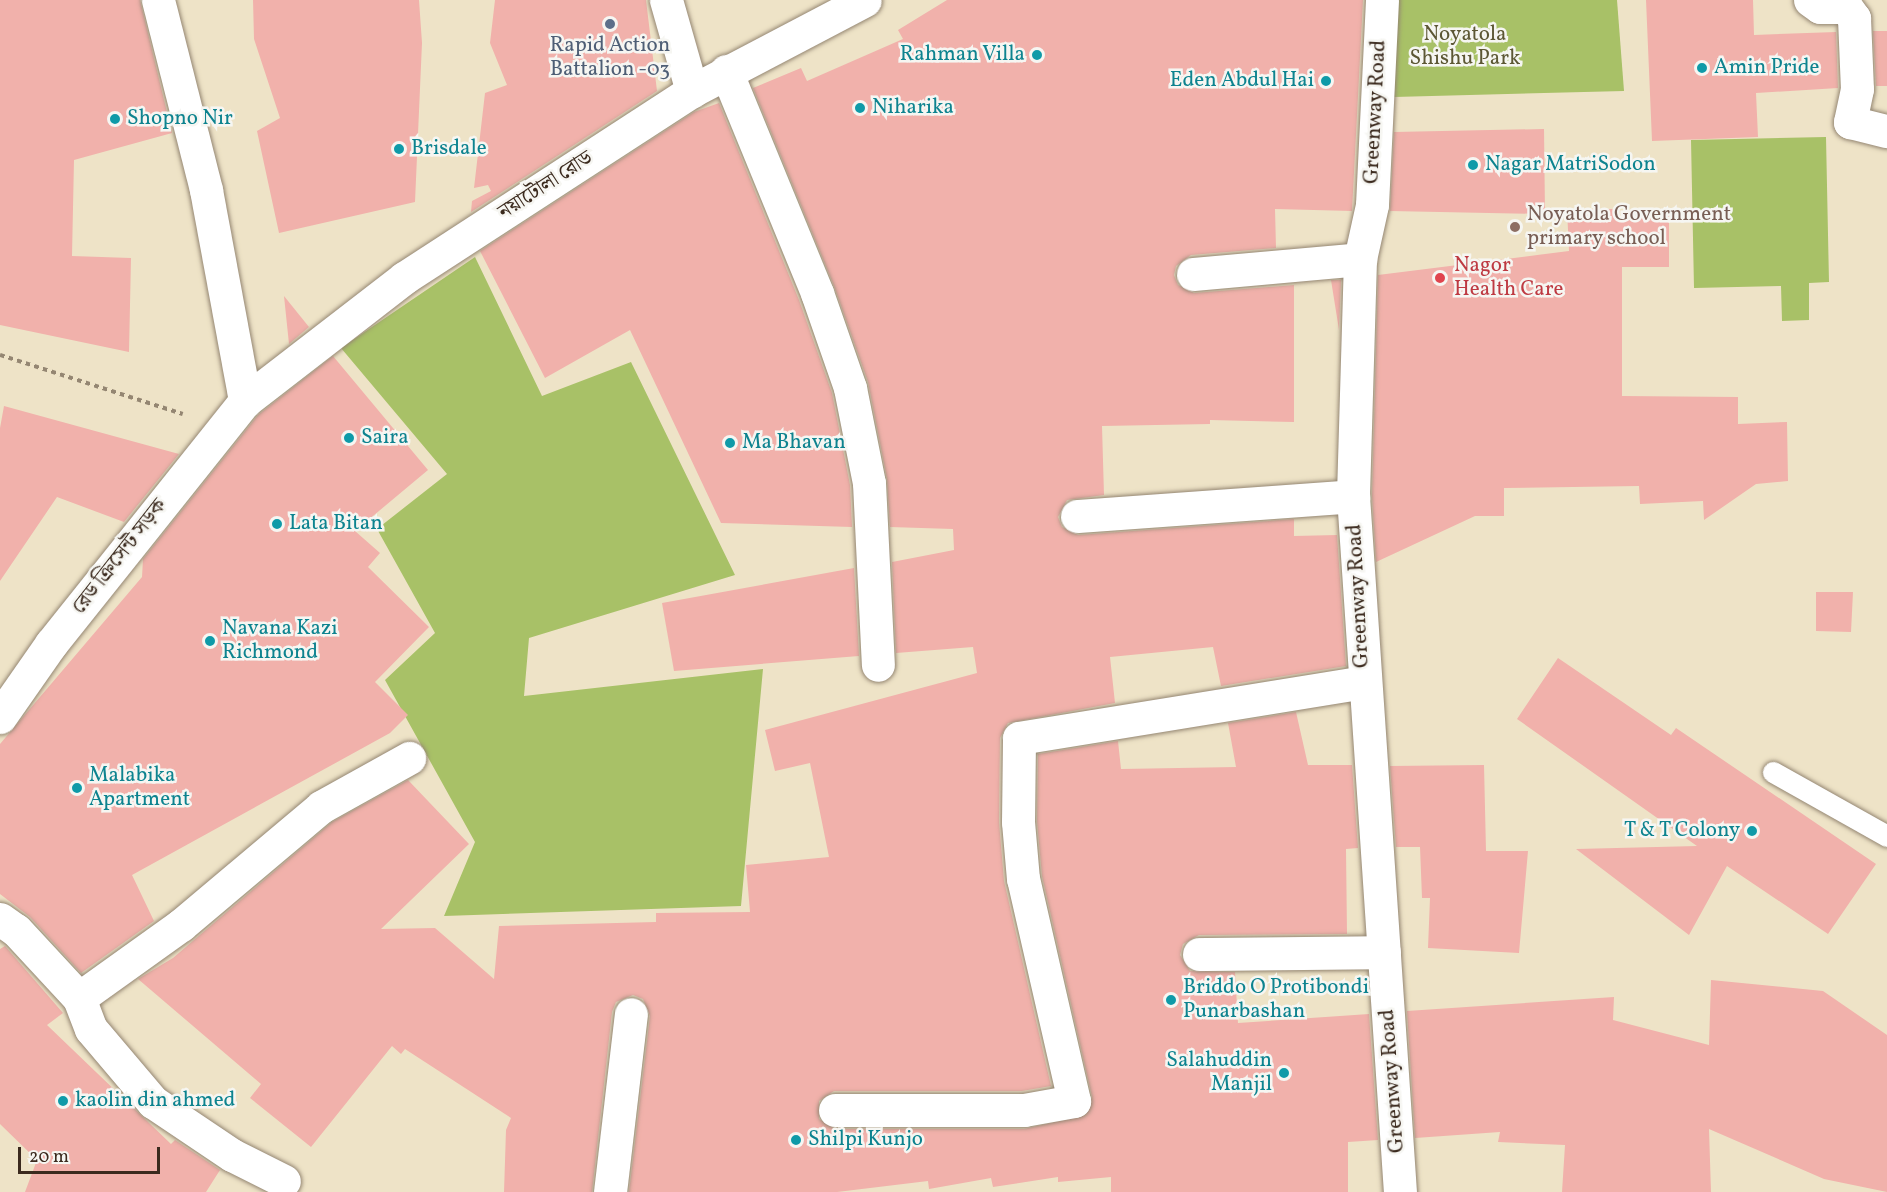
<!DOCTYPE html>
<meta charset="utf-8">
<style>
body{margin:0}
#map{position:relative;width:1887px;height:1192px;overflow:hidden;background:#eee3c7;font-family:Vollkorn,"Noto Serif Bengali",serif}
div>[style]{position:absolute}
.green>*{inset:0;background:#a8c167}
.building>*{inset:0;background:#f1b1ab}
.path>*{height:4px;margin-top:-2px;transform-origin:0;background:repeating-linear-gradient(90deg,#948672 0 4.5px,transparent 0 9px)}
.roads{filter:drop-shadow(0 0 2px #948672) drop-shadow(0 0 2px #948672)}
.service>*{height:21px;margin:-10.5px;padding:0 10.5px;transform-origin:10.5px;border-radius:10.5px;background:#fff}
.minor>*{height:33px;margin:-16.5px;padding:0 16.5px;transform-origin:16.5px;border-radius:16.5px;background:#fff}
.tertiary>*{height:33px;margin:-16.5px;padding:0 16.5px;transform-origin:16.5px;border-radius:16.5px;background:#fff}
.dots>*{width:16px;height:16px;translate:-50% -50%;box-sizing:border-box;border:3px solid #f6f6f2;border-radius:50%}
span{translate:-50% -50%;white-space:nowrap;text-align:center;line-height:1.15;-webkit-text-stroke:5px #f6f6f2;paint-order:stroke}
.park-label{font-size:21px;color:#5c5734}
.service-label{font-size:21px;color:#4e5e75}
.culture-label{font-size:21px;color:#0d838f}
.right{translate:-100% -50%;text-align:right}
.left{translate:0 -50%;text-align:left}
.street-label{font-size:21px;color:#3b2a1e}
.education-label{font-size:21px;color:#785e54}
.health-label{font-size:21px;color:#be3a42}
.scale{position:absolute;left:18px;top:1147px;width:142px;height:27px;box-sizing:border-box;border:3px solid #3b2a1e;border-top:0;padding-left:8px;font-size:18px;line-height:21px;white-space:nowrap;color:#3b2a1e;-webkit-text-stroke:4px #f6f6f2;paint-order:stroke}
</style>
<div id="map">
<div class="green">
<div style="clip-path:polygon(1398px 0,1617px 0,1624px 91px,1394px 97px)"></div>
<div style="clip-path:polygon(1826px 137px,1829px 282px,1809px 283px,1809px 320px,1782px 321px,1781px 286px,1694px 288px,1691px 140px)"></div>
<div style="clip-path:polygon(475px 257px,542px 396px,631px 362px,735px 575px,529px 638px,524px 696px,763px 669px,741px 906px,444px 916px,475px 842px,385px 680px,435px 633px,377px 529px,447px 474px,341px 348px)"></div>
</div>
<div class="building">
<div style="clip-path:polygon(0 0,140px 0,172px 133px,74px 160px,72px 256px,131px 258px,129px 352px,0 325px)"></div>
<div style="clip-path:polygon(253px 0,419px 0,422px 43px,415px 202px,279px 233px,257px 131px,280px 118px,254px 39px)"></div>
<div style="clip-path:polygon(495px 0,646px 0,657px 91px,471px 212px,472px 201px,491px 191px,488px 185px,474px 188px,485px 93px,507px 85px,490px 43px)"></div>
<div style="clip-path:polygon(947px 0,1363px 0,1352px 211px,1275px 209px,1276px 248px,1191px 255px,1176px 266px,1174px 275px,1178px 285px,1194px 293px,1294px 285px,1294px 422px,1210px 420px,1210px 424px,1102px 426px,1104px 495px,1067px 500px,1058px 517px,1062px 527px,1078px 535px,1294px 519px,1294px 536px,1337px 535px,1346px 666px,1221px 686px,1213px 647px,1110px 657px,1115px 703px,1008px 723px,1000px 738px,999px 822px,1004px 881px,1051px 1086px,1022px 1091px,834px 1091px,819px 1101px,819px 1119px,835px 1129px,1024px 1129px,1086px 1115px,1092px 1097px,1042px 876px,1037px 821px,1038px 754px,1118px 741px,1121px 769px,1236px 767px,1228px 723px,1296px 712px,1308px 765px,1352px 765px,1358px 848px,1346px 849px,1347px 934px,1199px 935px,1183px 944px,1180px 955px,1190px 971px,1235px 972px,1238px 1023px,1369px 1014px,1378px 1140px,1348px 1142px,1348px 1192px,1111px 1192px,1111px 1177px,1058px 1182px,1058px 1177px,993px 1187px,991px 1178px,929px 1189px,928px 1181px,837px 1192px,629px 1192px,650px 1016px,643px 999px,633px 995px,616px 1002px,612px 1012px,592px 1192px,504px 1192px,506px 1130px,511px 1118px,405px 1049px,401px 1054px,392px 1046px,311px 1147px,250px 1098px,261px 1084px,138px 979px,173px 958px,332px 822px,408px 780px,469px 844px,381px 929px,435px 928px,494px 979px,499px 926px,656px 922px,656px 913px,750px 912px,746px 865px,829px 857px,810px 763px,775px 771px,765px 730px,977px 673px,973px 647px,896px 653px,892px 562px,954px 550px,953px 529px,890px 527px,887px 479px,868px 382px,834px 286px,753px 88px,801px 68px,807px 81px,903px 39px,898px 30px)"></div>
<div style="clip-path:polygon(1646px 0,1753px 0,1754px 35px,1836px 32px,1838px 88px,1756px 93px,1758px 137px,1652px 141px)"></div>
<div style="clip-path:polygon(1873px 31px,1887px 31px,1887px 86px,1876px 86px)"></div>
<div style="clip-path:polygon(719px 103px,799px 300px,832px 393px,850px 485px,852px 527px,721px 523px,630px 330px,545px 378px,480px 251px,694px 112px)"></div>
<div style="clip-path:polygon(1544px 129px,1545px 214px,1390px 211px,1394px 132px)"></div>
<div style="clip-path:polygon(1567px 209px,1617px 209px,1617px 216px,1669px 215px,1669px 267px,1622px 267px,1622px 396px,1738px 397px,1738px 424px,1787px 422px,1788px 481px,1756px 484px,1704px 520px,1703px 501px,1640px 504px,1639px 486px,1504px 488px,1504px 516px,1475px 516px,1376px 562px,1372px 496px,1378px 275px,1569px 251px)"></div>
<div style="clip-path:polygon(1331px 280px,1341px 280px,1339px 330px)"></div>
<div style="clip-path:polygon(284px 296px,309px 327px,289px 344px)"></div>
<div style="clip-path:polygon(333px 356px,428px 470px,355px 531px,380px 553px,368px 567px,429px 627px,375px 682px,408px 715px,390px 733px,132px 875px,154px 921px,81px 973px,30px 917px,0 894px,0 744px,142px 577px,143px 559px,258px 415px)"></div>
<div style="clip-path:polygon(4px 406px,179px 454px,124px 522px,57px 497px,0 581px,0 428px)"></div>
<div style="clip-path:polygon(854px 568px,859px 656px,674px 671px,662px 603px)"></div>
<div style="clip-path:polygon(1816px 592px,1853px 592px,1851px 632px,1816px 631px)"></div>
<div style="clip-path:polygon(1558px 658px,1671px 735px,1676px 728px,1876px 864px,1828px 934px,1727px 866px,1689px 935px,1576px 849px,1697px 846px,1517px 719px)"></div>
<div style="clip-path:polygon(1484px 765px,1486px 851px,1528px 851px,1519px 953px,1428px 948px,1430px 898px,1422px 898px,1420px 847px,1396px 847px,1390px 766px)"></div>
<div style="clip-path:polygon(5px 946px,63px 1013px,47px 1025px,171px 1144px,175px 1140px,220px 1170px,206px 1192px,25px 1192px,37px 1160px,0 1124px,0 949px)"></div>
<div style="clip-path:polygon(1711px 980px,1823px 991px,1887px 1035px,1887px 1192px,1824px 1179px,1709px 1129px,1711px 1192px,1562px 1192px,1565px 1145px,1498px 1142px,1500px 1132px,1415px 1138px,1407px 1011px,1614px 997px,1613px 1020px,1709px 1045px)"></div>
</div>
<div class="path">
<div style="left:0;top:355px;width:192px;rotate:17.9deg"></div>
</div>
<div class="roads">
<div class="service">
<div style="left:1773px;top:772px;width:131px;rotate:29.3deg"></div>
</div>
<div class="minor">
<div style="left:158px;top:0;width:196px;rotate:75.8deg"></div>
<div style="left:206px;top:190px;width:215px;rotate:79.5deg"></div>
<div style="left:666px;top:0;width:95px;rotate:74.1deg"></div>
<div style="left:1382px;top:0;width:205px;rotate:92.8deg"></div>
<div style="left:1372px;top:205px;width:55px;rotate:102.5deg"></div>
<div style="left:1360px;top:259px;width:237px;rotate:91.7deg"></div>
<div style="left:1353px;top:496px;width:698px;rotate:86.14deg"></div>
<div style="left:1810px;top:0;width:12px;rotate:35deg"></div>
<div style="left:1820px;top:7px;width:26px"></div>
<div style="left:1846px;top:7px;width:14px;rotate:54deg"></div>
<div style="left:1854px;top:18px;width:71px;rotate:87.6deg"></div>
<div style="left:1857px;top:89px;width:34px;rotate:102deg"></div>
<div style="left:1850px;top:122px;width:38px;rotate:14deg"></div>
<div style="left:726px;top:71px;width:240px;rotate:67.7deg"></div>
<div style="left:817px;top:293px;width:101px;rotate:70.8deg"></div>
<div style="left:850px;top:388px;width:97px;rotate:78.7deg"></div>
<div style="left:869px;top:483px;width:182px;rotate:87.2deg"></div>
<div style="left:1193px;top:274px;width:168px;rotate:-5.1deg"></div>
<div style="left:1077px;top:516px;width:277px;rotate:-4.1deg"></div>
<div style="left:0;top:919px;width:19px;rotate:35deg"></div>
<div style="left:16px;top:930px;width:93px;rotate:47.2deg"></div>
<div style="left:79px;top:998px;width:33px;rotate:69deg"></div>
<div style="left:91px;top:1029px;width:96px;rotate:49.7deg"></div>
<div style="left:153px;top:1102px;width:95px;rotate:33.9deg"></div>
<div style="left:232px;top:1155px;width:58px;rotate:26.6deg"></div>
<div style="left:1199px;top:954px;width:185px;rotate:-0.6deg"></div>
<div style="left:79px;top:998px;width:125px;rotate:-35.6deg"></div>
<div style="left:181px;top:925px;width:183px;rotate:-40.1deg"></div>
<div style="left:321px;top:807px;width:101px;rotate:-29.1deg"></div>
<div style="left:835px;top:1110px;width:189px"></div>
<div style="left:1024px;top:1110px;width:51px;rotate:-10.2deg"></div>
<div style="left:1074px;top:1101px;width:228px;rotate:-102.9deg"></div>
<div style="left:1023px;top:879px;width:57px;rotate:-95deg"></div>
<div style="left:1018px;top:822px;width:84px;rotate:-89.3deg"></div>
<div style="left:1019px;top:738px;width:349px;rotate:-9.2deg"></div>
<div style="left:610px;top:1192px;width:179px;rotate:-83.3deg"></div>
</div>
<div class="tertiary">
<div style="left:0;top:717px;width:89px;rotate:-55.1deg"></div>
<div style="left:51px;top:644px;width:311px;rotate:-51.4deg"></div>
<div style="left:245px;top:401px;width:201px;rotate:-37.7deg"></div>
<div style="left:404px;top:278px;width:343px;rotate:-33deg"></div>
<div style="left:692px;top:91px;width:195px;rotate:-27.7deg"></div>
</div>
</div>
<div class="dots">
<div style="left:610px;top:24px;background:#5c6f8a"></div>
<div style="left:1037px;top:55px;background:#0f9aa8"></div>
<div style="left:1702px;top:68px;background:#0f9aa8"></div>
<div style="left:1326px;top:81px;background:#0f9aa8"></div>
<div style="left:860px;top:108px;background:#0f9aa8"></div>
<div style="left:115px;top:119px;background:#0f9aa8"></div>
<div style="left:399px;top:149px;background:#0f9aa8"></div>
<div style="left:1473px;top:165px;background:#0f9aa8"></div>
<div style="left:1515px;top:227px;background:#8d6e63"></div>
<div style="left:1440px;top:278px;background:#e0444e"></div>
<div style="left:349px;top:438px;background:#0f9aa8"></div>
<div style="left:730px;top:443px;background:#0f9aa8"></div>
<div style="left:277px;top:524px;background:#0f9aa8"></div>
<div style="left:210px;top:641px;background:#0f9aa8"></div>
<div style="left:77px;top:788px;background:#0f9aa8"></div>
<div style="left:1752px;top:831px;background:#0f9aa8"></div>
<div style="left:1171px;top:1000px;background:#0f9aa8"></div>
<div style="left:1284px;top:1073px;background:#0f9aa8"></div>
<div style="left:63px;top:1101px;background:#0f9aa8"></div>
<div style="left:796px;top:1140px;background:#0f9aa8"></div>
</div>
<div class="park-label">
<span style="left:1465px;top:47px">Noyatola<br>Shishu Park</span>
</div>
<div class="service-label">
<span style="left:610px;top:58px">Rapid Action<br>Battalion -03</span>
</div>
<div class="culture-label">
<span class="right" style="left:1025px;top:55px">Rahman Villa</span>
<span class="left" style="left:1714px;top:68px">Amin Pride</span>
<span class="right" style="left:1314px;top:81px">Eden Abdul Hai</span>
<span class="left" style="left:872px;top:108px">Niharika</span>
<span class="left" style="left:127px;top:119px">Shopno Nir</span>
<span class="left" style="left:411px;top:149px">Brisdale</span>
<span class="left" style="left:1485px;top:165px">Nagar MatriSodon</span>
<span class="left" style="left:361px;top:438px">Saira</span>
<span class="left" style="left:742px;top:443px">Ma Bhavan</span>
<span class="left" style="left:289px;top:524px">Lata Bitan</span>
<span class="left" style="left:222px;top:641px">Navana Kazi<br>Richmond</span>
<span class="left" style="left:89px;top:788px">Malabika<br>Apartment</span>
<span class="right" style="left:1740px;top:831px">T &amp; T Colony</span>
<span class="left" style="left:1183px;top:1000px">Briddo O Protibondi<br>Punarbashan</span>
<span class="right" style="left:1272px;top:1073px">Salahuddin<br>Manjil</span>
<span class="left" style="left:75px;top:1101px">kaolin din ahmed</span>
<span class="left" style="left:808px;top:1140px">Shilpi Kunjo</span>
</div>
<div class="street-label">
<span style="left:1376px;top:112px;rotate:-87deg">Greenway Road</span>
<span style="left:546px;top:186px;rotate:-33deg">নয়াটোলা রোড</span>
<span style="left:120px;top:557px;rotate:-52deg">রেড ক্রিসেন্ট সড়ক</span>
<span style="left:1359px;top:596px;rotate:-93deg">Greenway Road</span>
<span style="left:1393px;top:1081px;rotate:-94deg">Greenway Road</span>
</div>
<div class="education-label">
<span class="left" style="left:1527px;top:227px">Noyatola Government<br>primary school</span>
</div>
<div class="health-label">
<span class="left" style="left:1454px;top:278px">Nagor<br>Health Care</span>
</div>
<div class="scale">20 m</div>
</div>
